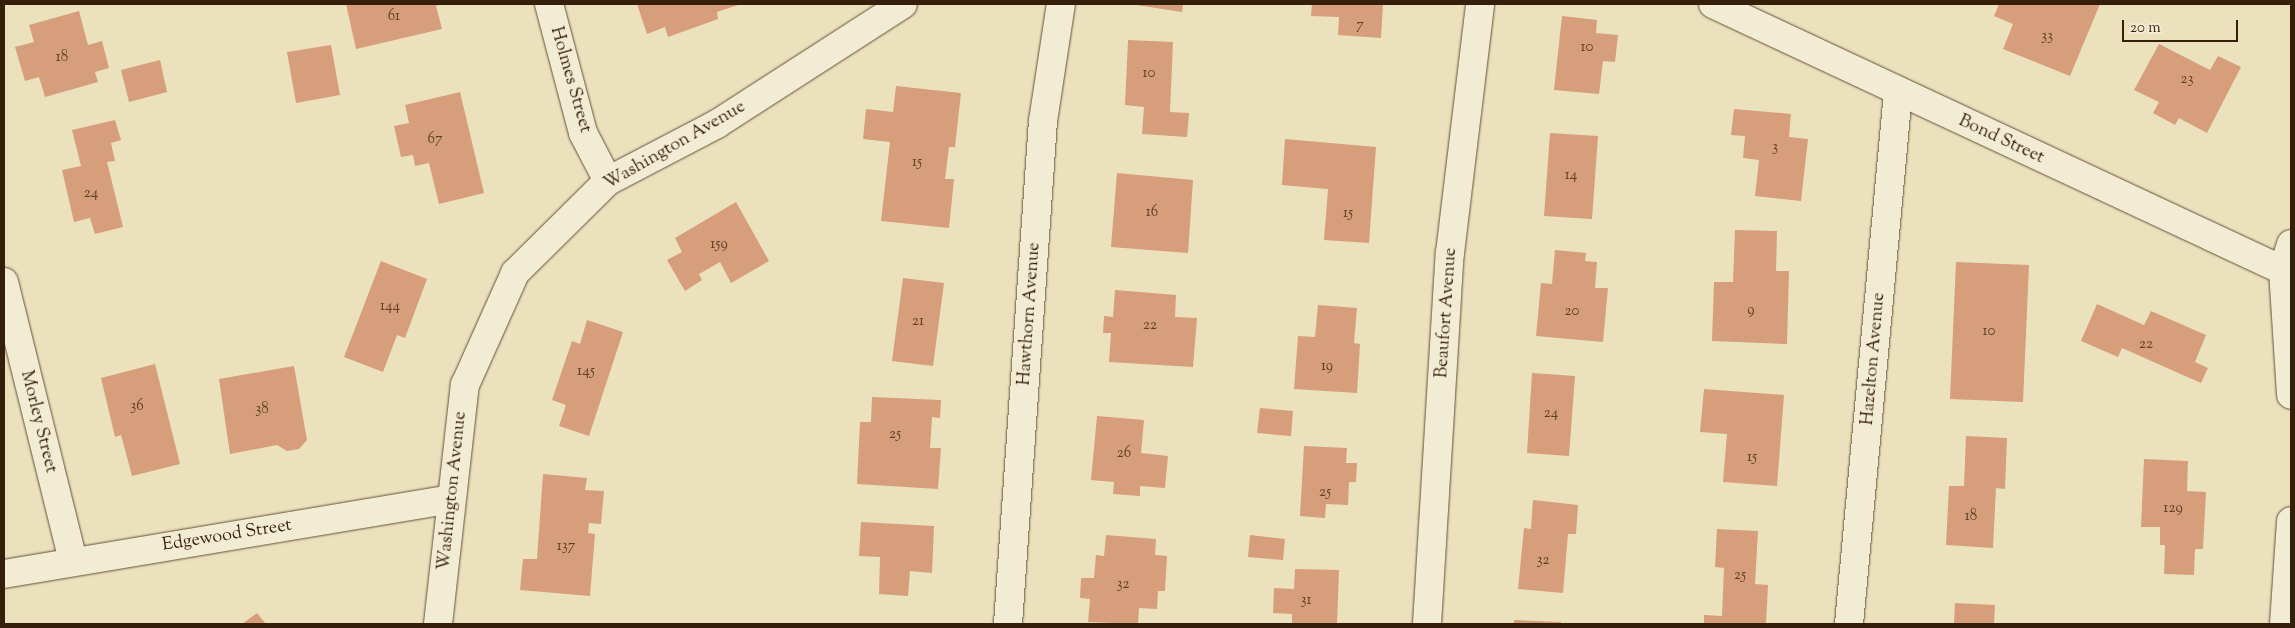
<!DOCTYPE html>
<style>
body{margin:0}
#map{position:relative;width:2295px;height:628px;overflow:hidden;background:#ece1bd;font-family:"Sorts Mill Goudy",serif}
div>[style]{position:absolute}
.building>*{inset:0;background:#d69e7b}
.roads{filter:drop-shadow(0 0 1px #635037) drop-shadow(0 0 1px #635037)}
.minor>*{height:28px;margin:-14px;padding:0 14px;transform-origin:14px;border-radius:14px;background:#f3ecd4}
span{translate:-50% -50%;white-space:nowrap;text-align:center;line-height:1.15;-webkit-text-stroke:4px #f3ecd4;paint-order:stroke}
.number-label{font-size:15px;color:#5d3f26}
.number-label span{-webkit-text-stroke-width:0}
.street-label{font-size:18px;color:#351f0a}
.frame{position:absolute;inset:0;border:5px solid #351f0a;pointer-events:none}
.scale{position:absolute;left:2122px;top:20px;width:116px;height:22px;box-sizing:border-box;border:2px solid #351f0a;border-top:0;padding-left:6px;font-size:15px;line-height:18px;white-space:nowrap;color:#351f0a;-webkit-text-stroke:4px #f3ecd4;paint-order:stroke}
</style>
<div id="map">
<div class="building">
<div style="clip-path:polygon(346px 4px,442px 4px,436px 6px,442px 29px,356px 49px)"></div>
<div style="clip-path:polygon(637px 4px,741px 4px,717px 12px,718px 19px,668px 37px,665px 27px,647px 34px)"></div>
<div style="clip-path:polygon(1130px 4px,1183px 4px,1182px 12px)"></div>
<div style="clip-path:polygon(1312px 4px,1383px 4px,1381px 38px,1338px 35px,1339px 17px,1311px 16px)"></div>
<div style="clip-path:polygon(1999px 4px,2100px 4px,2070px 76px,2003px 49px,2013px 24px,1994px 16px)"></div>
<div style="clip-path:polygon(79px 11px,88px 45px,102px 41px,109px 68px,95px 72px,98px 82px,45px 97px,39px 77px,25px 81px,15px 47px,34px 42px,29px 25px)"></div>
<div style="clip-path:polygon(1562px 16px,1597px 20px,1596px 33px,1618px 35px,1615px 62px,1603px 61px,1599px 94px,1554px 90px)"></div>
<div style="clip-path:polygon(1128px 40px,1173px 42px,1170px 112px,1189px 113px,1187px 137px,1142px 134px,1144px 107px,1125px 105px)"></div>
<div style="clip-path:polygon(2159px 44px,2210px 70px,2218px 56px,2241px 67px,2207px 133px,2179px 118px,2175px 125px,2153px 113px,2159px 102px,2134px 90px)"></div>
<div style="clip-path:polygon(331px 45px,340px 95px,296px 103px,287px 52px)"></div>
<div style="clip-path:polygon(160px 60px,167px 92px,129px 102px,121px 70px)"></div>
<div style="clip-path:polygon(896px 86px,961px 93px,955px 147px,949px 147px,945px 179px,954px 179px,949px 228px,881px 221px,890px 142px,863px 139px,866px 109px,893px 112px)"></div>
<div style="clip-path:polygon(460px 92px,484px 193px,439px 204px,429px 163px,415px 166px,413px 155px,401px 157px,394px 126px,409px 123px,405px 105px)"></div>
<div style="clip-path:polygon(1734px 109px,1791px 114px,1789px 137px,1808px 139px,1801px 201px,1755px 196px,1759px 160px,1743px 158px,1745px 136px,1731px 135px)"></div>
<div style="clip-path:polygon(115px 120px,121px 140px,111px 143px,115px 161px,107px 162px,123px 227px,95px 234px,90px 218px,74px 222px,62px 170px,81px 166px,72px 130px)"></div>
<div style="clip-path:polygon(1550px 133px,1598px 136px,1592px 219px,1544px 216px)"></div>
<div style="clip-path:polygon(1285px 139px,1376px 147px,1369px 243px,1324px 240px,1328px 189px,1282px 185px)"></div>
<div style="clip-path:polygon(1117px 173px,1193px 180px,1188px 253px,1111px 247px)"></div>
<div style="clip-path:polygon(736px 202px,769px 261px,731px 283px,720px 262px,699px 274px,702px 280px,685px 291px,667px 260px,682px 252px,675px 238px)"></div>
<div style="clip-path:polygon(1735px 230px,1777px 231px,1776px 271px,1789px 271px,1787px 344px,1712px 341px,1714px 282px,1733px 282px)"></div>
<div style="clip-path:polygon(1555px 250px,1586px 253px,1585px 261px,1597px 262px,1595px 288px,1608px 288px,1603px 342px,1536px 336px,1541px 283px,1552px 284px)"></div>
<div style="clip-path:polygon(381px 261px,427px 279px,405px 338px,397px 335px,383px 372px,344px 357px)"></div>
<div style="clip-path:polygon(1956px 262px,2029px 265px,2023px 402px,1950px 399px)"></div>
<div style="clip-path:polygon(903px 278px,944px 283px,933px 366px,892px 361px)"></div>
<div style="clip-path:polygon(1115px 290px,1176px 295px,1175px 317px,1197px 318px,1193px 367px,1109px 362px,1111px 333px,1103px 333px,1104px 316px,1113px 317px)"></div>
<div style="clip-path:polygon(2097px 304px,2144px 325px,2151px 311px,2206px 335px,2195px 362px,2208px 368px,2201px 383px,2122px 348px,2118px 357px,2081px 341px)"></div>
<div style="clip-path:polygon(1318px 305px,1357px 308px,1354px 343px,1360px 344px,1357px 393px,1294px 389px,1298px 336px,1315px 337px)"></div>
<div style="clip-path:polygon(587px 320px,623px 332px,589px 436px,559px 426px,566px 405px,552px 400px,572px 341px,580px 344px)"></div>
<div style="clip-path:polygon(155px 364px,180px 464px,132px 476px,121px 435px,115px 437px,101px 378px)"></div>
<div style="clip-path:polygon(294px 366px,307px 440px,299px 449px,287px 451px,277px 445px,230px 454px,219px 379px)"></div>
<div style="clip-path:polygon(1532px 373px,1575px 376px,1569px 456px,1527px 453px)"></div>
<div style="clip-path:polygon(1704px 389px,1784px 395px,1777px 486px,1723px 482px,1727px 434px,1700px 432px)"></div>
<div style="clip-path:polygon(872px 397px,941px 400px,940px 418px,932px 417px,930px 448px,941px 448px,938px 489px,857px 484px,860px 422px,871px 422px)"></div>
<div style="clip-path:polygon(1260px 408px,1293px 411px,1291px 436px,1257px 433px)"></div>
<div style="clip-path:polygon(1097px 416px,1144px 420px,1141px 453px,1168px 456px,1165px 488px,1140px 486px,1140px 496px,1113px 494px,1114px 482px,1091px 480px)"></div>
<div style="clip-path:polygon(1966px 436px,2007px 438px,2005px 489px,1996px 488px,1993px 548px,1946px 545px,1949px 486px,1964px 486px)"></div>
<div style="clip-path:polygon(1304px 446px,1347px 448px,1346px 463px,1357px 463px,1356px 482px,1349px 482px,1348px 505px,1326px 504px,1325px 518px,1300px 516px)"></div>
<div style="clip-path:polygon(2144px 459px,2188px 461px,2187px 491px,2206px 492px,2203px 549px,2195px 549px,2194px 575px,2164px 574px,2165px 545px,2160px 545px,2160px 527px,2141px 527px)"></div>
<div style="clip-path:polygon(543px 474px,587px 478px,585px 490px,604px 491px,601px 524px,589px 523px,588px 533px,595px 534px,590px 596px,520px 590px,523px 559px,537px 559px)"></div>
<div style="clip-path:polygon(1533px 500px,1578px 505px,1576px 534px,1568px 534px,1563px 593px,1518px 589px,1524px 528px,1531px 529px)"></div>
<div style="clip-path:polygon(861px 522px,934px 526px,932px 573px,910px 571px,908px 596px,879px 594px,880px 557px,859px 556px)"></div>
<div style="clip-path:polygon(1717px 529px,1758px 531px,1755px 584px,1768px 585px,1766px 624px,1704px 624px,1704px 615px,1722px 616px,1724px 568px,1715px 567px)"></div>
<div style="clip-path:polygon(1106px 535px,1156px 539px,1155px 555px,1167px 556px,1165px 591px,1158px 591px,1157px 609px,1139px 608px,1138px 624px,1088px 622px,1090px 599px,1080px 598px,1081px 578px,1094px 578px,1096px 555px,1104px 556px)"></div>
<div style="clip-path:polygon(1250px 535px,1285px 539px,1283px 560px,1248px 557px)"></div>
<div style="clip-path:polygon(1295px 569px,1339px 570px,1337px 624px,1292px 624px,1292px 614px,1273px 613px,1274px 588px,1294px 589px)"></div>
<div style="clip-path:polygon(1955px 603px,1995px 605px,1994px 624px,1954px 624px)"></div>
<div style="clip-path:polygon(257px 613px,266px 624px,242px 624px)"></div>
<div style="clip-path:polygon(1514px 620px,1561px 622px,1561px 624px,1514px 624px)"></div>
</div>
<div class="roads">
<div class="minor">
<div style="left:549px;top:4px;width:133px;rotate:75.2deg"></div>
<div style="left:583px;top:133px;width:54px;rotate:62.5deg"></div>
<div style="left:1713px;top:4px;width:638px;rotate:25.04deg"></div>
<div style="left:2291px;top:244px;width:27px;rotate:107deg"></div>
<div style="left:2283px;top:270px;width:125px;rotate:86.3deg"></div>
<div style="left:4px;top:282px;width:287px;rotate:76.1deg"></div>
<div style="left:4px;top:574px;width:453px;rotate:-9.5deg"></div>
<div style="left:438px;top:624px;width:241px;rotate:-83.6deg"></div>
<div style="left:465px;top:385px;width:123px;rotate:-65.9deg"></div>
<div style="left:515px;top:273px;width:131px;rotate:-44.7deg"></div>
<div style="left:608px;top:181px;width:123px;rotate:-27.6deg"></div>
<div style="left:717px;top:124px;width:221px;rotate:-32.8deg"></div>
<div style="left:1008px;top:624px;width:504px;rotate:-86.02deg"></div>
<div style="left:1043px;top:121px;width:118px;rotate:-81.3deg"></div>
<div style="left:1427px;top:624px;width:372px;rotate:-86.5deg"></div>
<div style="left:1450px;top:253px;width:251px;rotate:-83.1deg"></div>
<div style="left:1849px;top:624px;width:533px;rotate:-84.73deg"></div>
<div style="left:2284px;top:624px;width:103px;rotate:-86.1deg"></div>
</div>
</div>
<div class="number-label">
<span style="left:394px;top:17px">61</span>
<span style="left:1360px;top:26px">7</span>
<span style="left:2047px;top:37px">33</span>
<span style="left:1587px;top:48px">10</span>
<span style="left:62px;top:58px">18</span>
<span style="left:1149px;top:74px">10</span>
<span style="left:2187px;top:80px">23</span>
<span style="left:435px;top:140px">67</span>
<span style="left:1775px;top:148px">3</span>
<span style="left:917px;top:163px">15</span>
<span style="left:1571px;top:176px">14</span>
<span style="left:91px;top:194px">24</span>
<span style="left:1152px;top:213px">16</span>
<span style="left:1348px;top:214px">15</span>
<span style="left:719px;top:245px">159</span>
<span style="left:390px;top:307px">144</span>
<span style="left:1751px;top:311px">9</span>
<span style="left:1572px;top:312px">20</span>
<span style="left:918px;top:322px">21</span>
<span style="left:1150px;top:326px">22</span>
<span style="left:1989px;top:332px">10</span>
<span style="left:2146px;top:345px">22</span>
<span style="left:1327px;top:367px">19</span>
<span style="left:586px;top:372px">145</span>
<span style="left:137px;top:407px">36</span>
<span style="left:262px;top:410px">38</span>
<span style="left:1551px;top:414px">24</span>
<span style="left:895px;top:435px">25</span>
<span style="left:1124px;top:454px">26</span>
<span style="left:1752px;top:458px">15</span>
<span style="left:1325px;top:493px">25</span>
<span style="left:2173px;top:509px">129</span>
<span style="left:1971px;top:517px">18</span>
<span style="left:566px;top:547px">137</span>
<span style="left:1543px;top:561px">32</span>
<span style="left:1740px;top:576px">25</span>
<span style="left:1123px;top:585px">32</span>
<span style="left:1306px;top:601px">31</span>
</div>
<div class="street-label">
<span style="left:570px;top:80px;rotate:74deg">Holmes Street</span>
<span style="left:2001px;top:140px;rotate:25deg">Bond Street</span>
<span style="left:675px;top:146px;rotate:-30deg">Washington Avenue</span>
<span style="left:1447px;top:313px;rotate:-86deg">Beaufort Avenue</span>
<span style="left:1030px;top:314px;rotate:-86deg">Hawthorn Avenue</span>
<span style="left:1874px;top:359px;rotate:-85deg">Hazelton Avenue</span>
<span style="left:38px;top:422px;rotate:76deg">Morley Street</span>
<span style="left:453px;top:491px;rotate:-84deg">Washington Avenue</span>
<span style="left:227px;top:536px;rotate:-9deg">Edgewood Street</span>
</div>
<div class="frame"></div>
<div class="scale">20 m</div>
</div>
